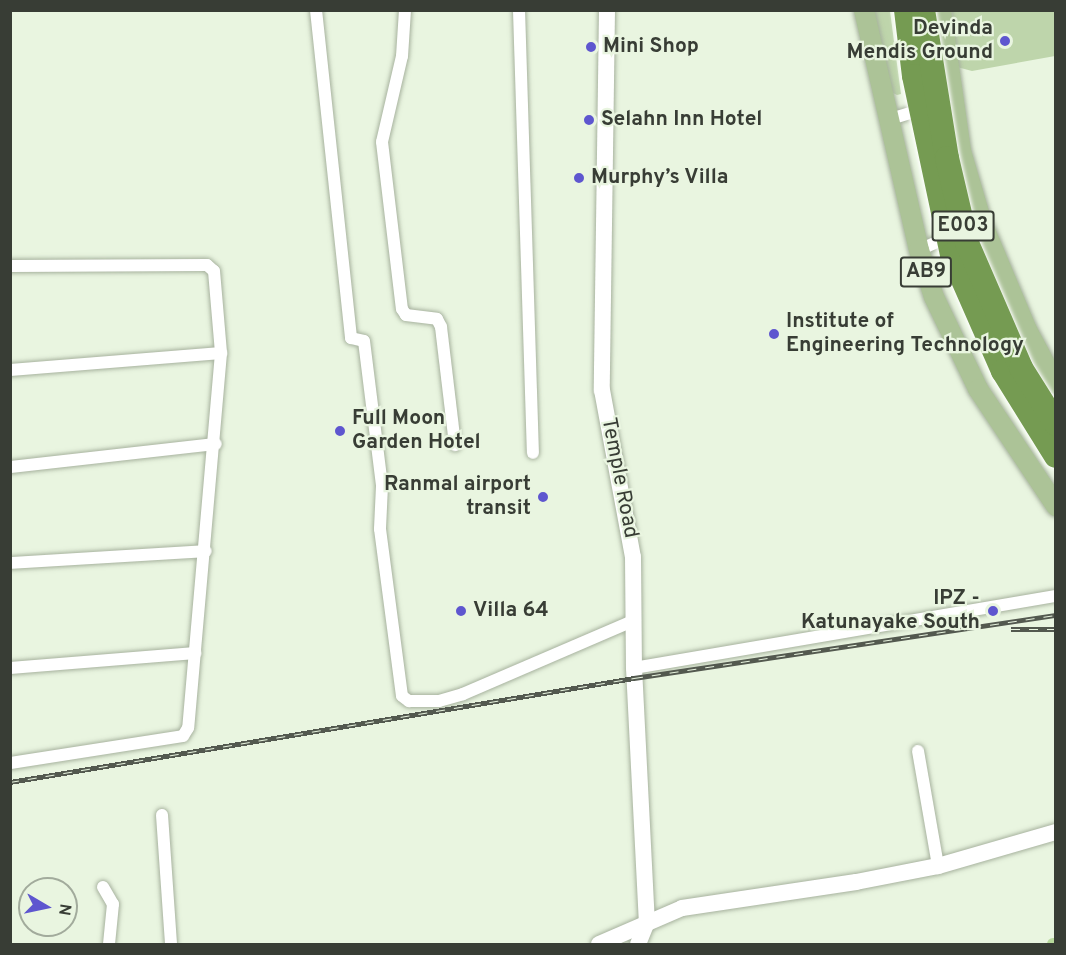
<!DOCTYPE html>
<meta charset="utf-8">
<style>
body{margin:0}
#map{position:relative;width:1066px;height:955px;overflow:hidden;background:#e9f5e0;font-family:Overpass,sans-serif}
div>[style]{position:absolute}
.green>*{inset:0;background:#bed5ab}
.canal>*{height:12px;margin:-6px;padding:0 6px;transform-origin:6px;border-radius:6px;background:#b8da9c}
.roads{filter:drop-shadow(0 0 2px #a7b29e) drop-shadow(0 0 2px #a7b29e)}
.minor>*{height:12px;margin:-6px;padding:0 6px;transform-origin:6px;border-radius:6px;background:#fff}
.tertiary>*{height:16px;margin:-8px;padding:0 8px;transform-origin:8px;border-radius:8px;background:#fff}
.primary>*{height:20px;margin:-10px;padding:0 10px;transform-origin:10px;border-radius:10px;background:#acc397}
.rail>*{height:5px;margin-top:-2.5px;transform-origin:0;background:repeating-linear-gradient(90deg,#e9f5e0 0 9px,#53594f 0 18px);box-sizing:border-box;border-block:2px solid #53594f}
.bridges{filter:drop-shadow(0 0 2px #fff) drop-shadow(0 0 2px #fff)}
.motorway-bridge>*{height:24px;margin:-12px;padding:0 12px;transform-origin:12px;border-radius:12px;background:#759b52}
.dots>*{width:16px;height:16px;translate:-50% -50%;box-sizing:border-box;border:3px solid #e9f5e0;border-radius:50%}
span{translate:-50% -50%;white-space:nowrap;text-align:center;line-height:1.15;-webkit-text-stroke:4.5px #e9f5e0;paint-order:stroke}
.shield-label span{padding:2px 4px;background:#e9f5e0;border:2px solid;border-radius:4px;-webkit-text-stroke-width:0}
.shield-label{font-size:20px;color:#383d35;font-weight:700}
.poi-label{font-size:21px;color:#383d35;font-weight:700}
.right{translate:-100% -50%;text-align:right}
.left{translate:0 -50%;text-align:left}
.street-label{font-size:21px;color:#383d35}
.frame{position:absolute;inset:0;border:12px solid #383d35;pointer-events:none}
.north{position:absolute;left:18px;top:877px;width:60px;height:60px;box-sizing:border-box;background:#e9f5e0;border:2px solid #a2ab9c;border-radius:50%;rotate:99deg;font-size:16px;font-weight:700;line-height:24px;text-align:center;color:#383d35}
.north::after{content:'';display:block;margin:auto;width:21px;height:27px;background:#5e56cf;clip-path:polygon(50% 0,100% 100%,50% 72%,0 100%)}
</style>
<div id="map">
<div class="green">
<div style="clip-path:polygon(872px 11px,890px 11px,901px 94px,897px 95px,889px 91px)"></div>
<div style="clip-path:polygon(952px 11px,1055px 11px,1055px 56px,972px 71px,957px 67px)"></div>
</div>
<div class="canal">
<div style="left:1053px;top:944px;width:3px"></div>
</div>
<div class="roads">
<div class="minor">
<div style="left:316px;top:10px;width:330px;rotate:83.9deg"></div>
<div style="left:351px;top:338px;width:13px;rotate:13deg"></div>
<div style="left:364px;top:341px;width:146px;rotate:82.9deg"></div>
<div style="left:382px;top:486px;width:43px;rotate:92.7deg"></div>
<div style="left:380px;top:529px;width:168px;rotate:82.5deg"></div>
<div style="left:402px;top:696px;width:9px;rotate:36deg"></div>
<div style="left:409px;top:701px;width:30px"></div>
<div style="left:439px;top:701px;width:25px;rotate:-16deg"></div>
<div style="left:463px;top:694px;width:187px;rotate:-23.3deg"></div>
<div style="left:405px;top:10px;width:46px;rotate:93.7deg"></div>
<div style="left:402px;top:56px;width:88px;rotate:103.1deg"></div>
<div style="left:382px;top:142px;width:168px;rotate:83.2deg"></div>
<div style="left:402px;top:309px;width:7px;rotate:56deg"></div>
<div style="left:406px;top:315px;width:31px;rotate:7deg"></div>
<div style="left:437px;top:319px;width:9px;rotate:63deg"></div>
<div style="left:441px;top:327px;width:119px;rotate:83.2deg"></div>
<div style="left:519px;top:10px;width:443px;rotate:88.2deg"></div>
<div style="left:887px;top:120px;width:38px;rotate:-17deg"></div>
<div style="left:919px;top:250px;width:35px;rotate:-24deg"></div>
<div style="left:10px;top:266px;width:197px;rotate:-0.3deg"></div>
<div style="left:207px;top:265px;width:9px;rotate:41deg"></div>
<div style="left:214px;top:271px;width:82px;rotate:85.1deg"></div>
<div style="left:221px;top:353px;width:376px;rotate:95deg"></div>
<div style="left:188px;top:728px;width:9px;rotate:122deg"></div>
<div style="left:183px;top:736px;width:175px;rotate:171.1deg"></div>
<div style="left:10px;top:370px;width:212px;rotate:-4.6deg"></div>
<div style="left:10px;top:467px;width:207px;rotate:-6.4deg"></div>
<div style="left:10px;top:563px;width:196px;rotate:-3.5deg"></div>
<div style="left:10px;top:668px;width:186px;rotate:-4.6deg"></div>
<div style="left:634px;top:668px;width:428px;rotate:-9.7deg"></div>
<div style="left:918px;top:751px;width:117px;rotate:80.1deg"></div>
<div style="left:162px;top:815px;width:129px;rotate:86deg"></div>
<div style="left:103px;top:887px;width:20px;rotate:60deg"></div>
<div style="left:113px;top:904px;width:40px;rotate:95.7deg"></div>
</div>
<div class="tertiary">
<div style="left:607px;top:10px;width:380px;rotate:90.8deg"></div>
<div style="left:602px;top:390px;width:170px;rotate:79.5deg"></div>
<div style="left:633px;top:557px;width:111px;rotate:89.5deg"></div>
<div style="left:634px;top:668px;width:254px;rotate:87.1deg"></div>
<div style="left:647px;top:922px;width:24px;rotate:112deg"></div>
<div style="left:599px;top:944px;width:90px;rotate:-23.4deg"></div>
<div style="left:682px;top:908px;width:176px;rotate:-8.5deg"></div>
<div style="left:856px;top:882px;width:84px;rotate:-11deg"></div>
<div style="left:938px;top:866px;width:123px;rotate:-16.1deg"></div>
</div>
<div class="primary">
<div style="left:864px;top:10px;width:246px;rotate:77.1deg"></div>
<div style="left:919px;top:250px;width:49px;rotate:72.3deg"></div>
<div style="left:934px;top:297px;width:102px;rotate:64.4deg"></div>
<div style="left:978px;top:389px;width:141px;rotate:56.3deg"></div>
<div style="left:941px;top:10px;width:142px;rotate:81.9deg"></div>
<div style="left:961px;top:151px;width:75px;rotate:73.7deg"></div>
<div style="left:982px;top:223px;width:116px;rotate:67.2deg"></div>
<div style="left:1027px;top:330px;width:61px;rotate:61.8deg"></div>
</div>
</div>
<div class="rail">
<div style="left:1011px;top:629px;width:45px"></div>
<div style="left:10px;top:782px;width:633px;rotate:-9.46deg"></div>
<div style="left:634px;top:678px;width:427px;rotate:-8.5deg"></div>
</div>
<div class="bridges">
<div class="motorway-bridge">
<div style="left:906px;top:10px;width:66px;rotate:83.1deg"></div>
<div style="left:914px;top:76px;width:183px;rotate:78deg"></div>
<div style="left:952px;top:255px;width:127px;rotate:66.3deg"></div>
<div style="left:1003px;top:371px;width:100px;rotate:58.1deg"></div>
<div style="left:923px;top:10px;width:150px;rotate:80.8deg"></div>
<div style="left:947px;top:158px;width:87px;rotate:76.8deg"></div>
<div style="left:967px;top:243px;width:136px;rotate:66.6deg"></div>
<div style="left:1021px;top:368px;width:66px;rotate:58deg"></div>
</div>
</div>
<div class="dots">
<div style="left:1005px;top:41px;background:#5e56cf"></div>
<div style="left:591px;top:47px;background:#5e56cf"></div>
<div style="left:589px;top:120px;background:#5e56cf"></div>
<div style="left:579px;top:178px;background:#5e56cf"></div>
<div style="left:774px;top:334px;background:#5e56cf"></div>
<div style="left:340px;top:431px;background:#5e56cf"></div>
<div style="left:543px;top:497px;background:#5e56cf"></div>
<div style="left:461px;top:611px;background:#5e56cf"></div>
<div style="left:993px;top:611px;background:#5e56cf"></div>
</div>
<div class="shield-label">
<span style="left:963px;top:226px">E003</span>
<span style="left:926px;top:272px">AB9</span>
</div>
<div class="poi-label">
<span class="right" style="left:993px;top:41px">Devinda<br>Mendis Ground</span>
<span class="left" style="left:603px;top:47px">Mini Shop</span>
<span class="left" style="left:601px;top:120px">Selahn Inn Hotel</span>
<span class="left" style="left:591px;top:178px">Murphy’s Villa</span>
<span class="left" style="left:786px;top:334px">Institute of<br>Engineering Technology</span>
<span class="left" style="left:352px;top:431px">Full Moon<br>Garden Hotel</span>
<span class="right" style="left:531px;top:497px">Ranmal airport<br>transit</span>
<span class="right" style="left:980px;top:611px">IPZ -<br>Katunayake South</span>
<span class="left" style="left:473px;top:611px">Villa 64</span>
</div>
<div class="street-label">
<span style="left:619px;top:478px;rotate:79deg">Temple Road</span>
</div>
<div class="frame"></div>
<div class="north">N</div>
</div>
